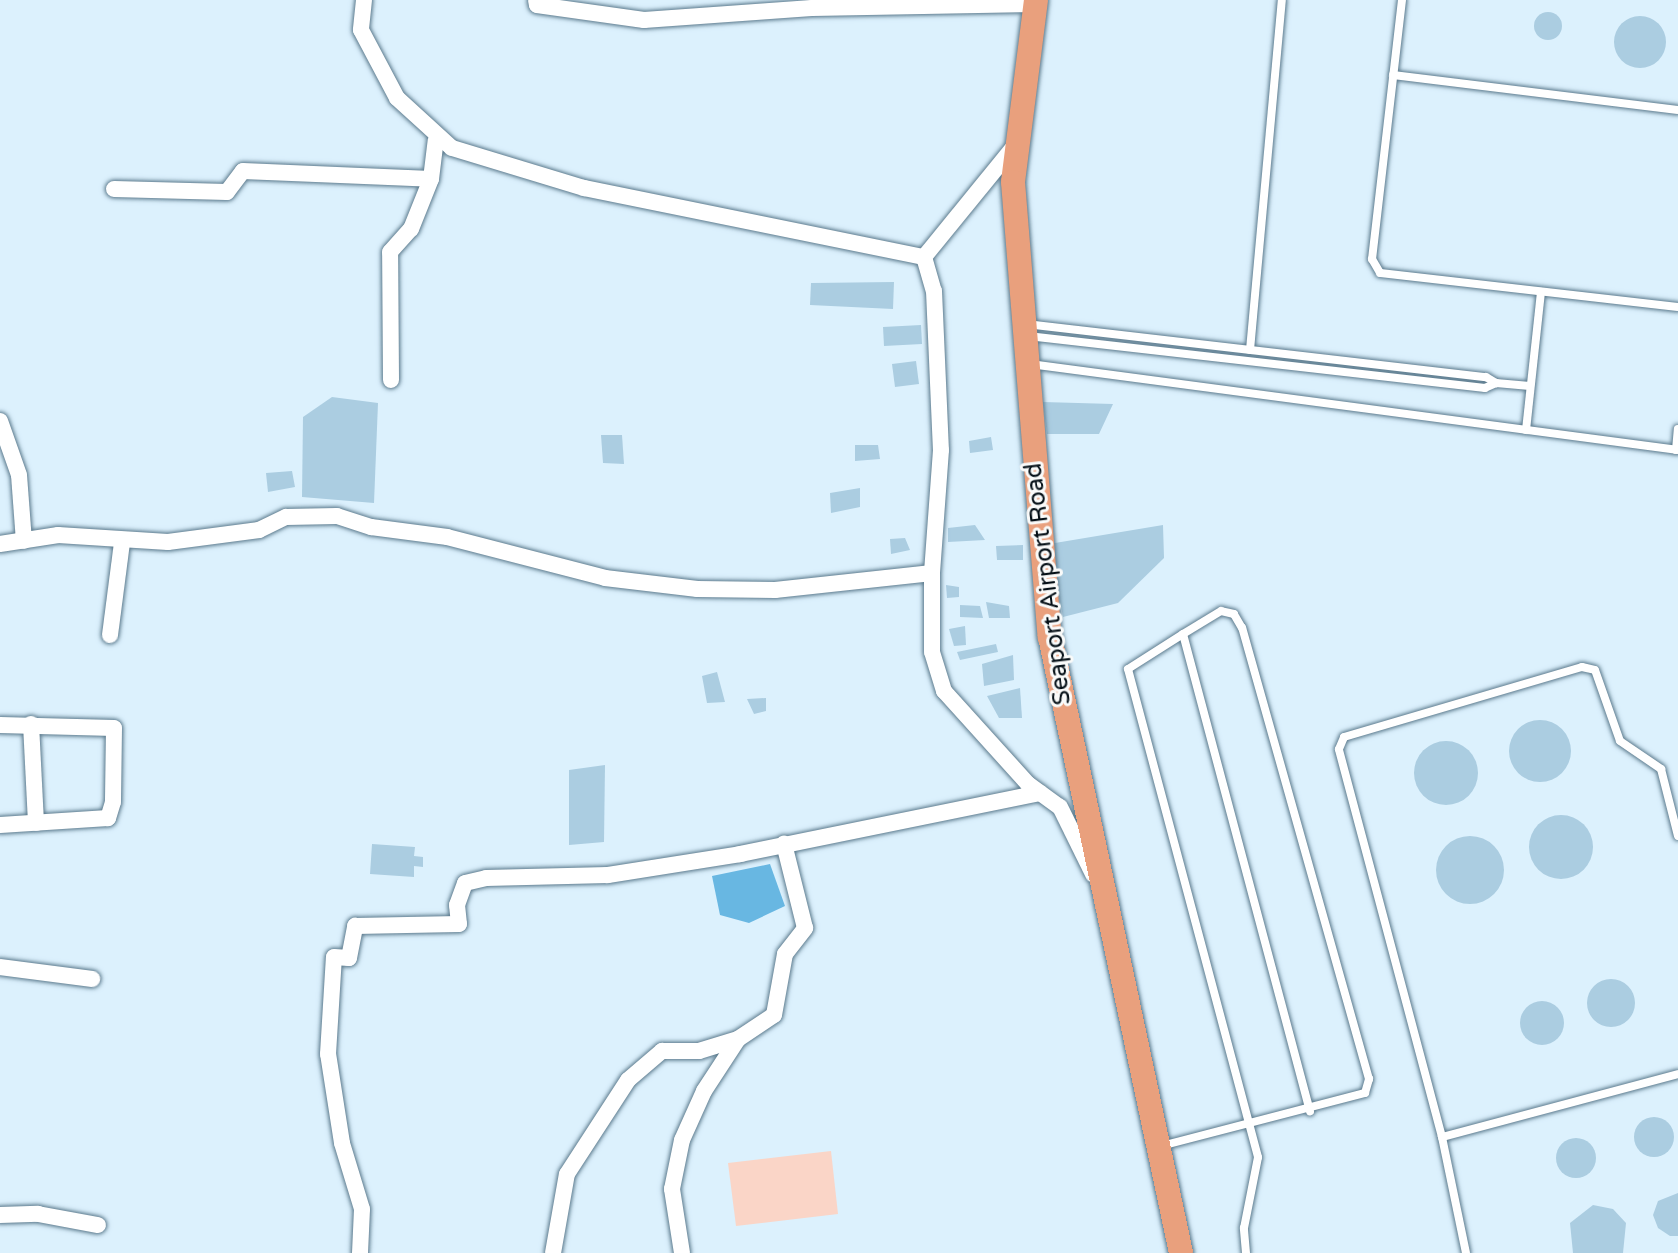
<!DOCTYPE html>
<style>
body{margin:0}
#map{position:relative;width:1678px;height:1253px;overflow:hidden;background:#dcf1fd;font-family:"Varela Round",sans-serif}
div>[style]{position:absolute}
.green>*{inset:0;background:#fad5c7}
.water>*{inset:0;background:#68b7e2}
.building>*{inset:0;background:#abcde1}
.round{border-radius:50%}
.roads{filter:drop-shadow(0 0 2px #5b7a8d) drop-shadow(0 0 2px #5b7a8d)}
.service>*{height:8px;margin:-4px;padding:0 4px;transform-origin:4px;border-radius:4px;background:#fff}
.minor>*{height:16px;margin:-8px;padding:0 8px;transform-origin:8px;border-radius:8px;background:#fff}
.primary>*{height:24px;margin:-12px;padding:0 12px;transform-origin:12px;border-radius:12px;background:#e9a07d}
span{translate:-50% -50%;white-space:nowrap;text-align:center;line-height:1.15;-webkit-text-stroke:6px #fafbfa;paint-order:stroke}
.street-label{font-size:24px;color:#030e15}
</style>
<div id="map">
<div class="green">
<div style="clip-path:polygon(831px 1151px,838px 1214px,736px 1226px,728px 1163px)"></div>
</div>
<div class="water">
<div style="clip-path:polygon(770px 864px,785px 906px,749px 923px,720px 915px,712px 876px)"></div>
</div>
<div class="building">
<div class="round" style="left:1534px;top:12px;width:28px;height:28px"></div>
<div class="round" style="left:1614px;top:16px;width:52px;height:52px"></div>
<div style="clip-path:polygon(894px 282px,893px 309px,810px 305px,811px 283px)"></div>
<div style="clip-path:polygon(921px 325px,922px 344px,884px 346px,883px 327px)"></div>
<div style="clip-path:polygon(916px 361px,919px 384px,895px 387px,892px 364px)"></div>
<div style="clip-path:polygon(332px 397px,378px 403px,374px 503px,302px 497px,303px 417px)"></div>
<div style="clip-path:polygon(1043px 402px,1113px 404px,1099px 434px,1047px 434px)"></div>
<div style="clip-path:polygon(601px 435px,622px 435px,624px 464px,603px 463px)"></div>
<div style="clip-path:polygon(991px 437px,993px 450px,970px 453px,969px 441px)"></div>
<div style="clip-path:polygon(855px 445px,878px 445px,880px 459px,855px 461px)"></div>
<div style="clip-path:polygon(292px 471px,295px 487px,268px 492px,266px 473px)"></div>
<div style="clip-path:polygon(860px 488px,860px 507px,831px 513px,830px 493px)"></div>
<div style="clip-path:polygon(975px 525px,985px 540px,948px 542px,948px 528px)"></div>
<div style="clip-path:polygon(1163px 525px,1164px 558px,1118px 603px,1063px 617px,1049px 544px)"></div>
<div style="clip-path:polygon(905px 538px,910px 550px,891px 554px,890px 539px)"></div>
<div style="clip-path:polygon(1023px 545px,1023px 560px,997px 560px,996px 546px)"></div>
<div style="clip-path:polygon(946px 585px,959px 587px,959px 597px,947px 598px)"></div>
<div style="clip-path:polygon(986px 602px,1009px 606px,1010px 618px,989px 618px)"></div>
<div style="clip-path:polygon(960px 605px,980px 606px,983px 618px,960px 617px)"></div>
<div style="clip-path:polygon(965px 626px,966px 645px,954px 646px,949px 629px)"></div>
<div style="clip-path:polygon(996px 644px,998px 652px,960px 660px,957px 652px)"></div>
<div style="clip-path:polygon(1013px 655px,1014px 680px,984px 686px,982px 664px)"></div>
<div style="clip-path:polygon(717px 672px,725px 702px,707px 703px,702px 676px)"></div>
<div style="clip-path:polygon(1020px 688px,1022px 718px,999px 718px,987px 696px)"></div>
<div style="clip-path:polygon(766px 698px,766px 711px,754px 714px,747px 699px)"></div>
<div class="round" style="left:1509px;top:720px;width:62px;height:62px"></div>
<div class="round" style="left:1414px;top:741px;width:64px;height:64px"></div>
<div style="clip-path:polygon(605px 765px,604px 842px,569px 845px,569px 770px)"></div>
<div class="round" style="left:1529px;top:815px;width:64px;height:64px"></div>
<div class="round" style="left:1436px;top:836px;width:68px;height:68px"></div>
<div style="clip-path:polygon(372px 844px,415px 847px,414px 856px,423px 857px,423px 867px,414px 866px,414px 877px,370px 874px)"></div>
<div class="round" style="left:1587px;top:979px;width:48px;height:48px"></div>
<div class="round" style="left:1520px;top:1001px;width:44px;height:44px"></div>
<div class="round" style="left:1634px;top:1117px;width:40px;height:40px"></div>
<div class="round" style="left:1556px;top:1138px;width:40px;height:40px"></div>
<div style="clip-path:polygon(1678px 1193px,1678px 1236px,1670px 1236px,1658px 1228px,1653px 1215px,1658px 1201px)"></div>
<div style="clip-path:polygon(1593px 1205px,1613px 1209px,1626px 1223px,1623px 1253px,1573px 1253px,1570px 1223px)"></div>
</div>
<div class="roads">
<div class="service">
<div style="left:1402px;top:0;width:261px;rotate:96.6deg"></div>
<div style="left:1372px;top:259px;width:16px;rotate:60deg"></div>
<div style="left:1380px;top:273px;width:300px;rotate:6.5deg"></div>
<div style="left:1393px;top:75px;width:287px;rotate:7deg"></div>
<div style="left:1026px;top:324px;width:463px;rotate:6.6deg"></div>
<div style="left:1486px;top:377px;width:12px;rotate:31deg"></div>
<div style="left:1496px;top:383px;width:12px;rotate:156deg"></div>
<div style="left:1485px;top:388px;width:460px;rotate:-173.5deg"></div>
<div style="left:1250px;top:350px;width:351px;rotate:-84.8deg"></div>
<div style="left:1030px;top:364px;width:654px;rotate:7.56deg"></div>
<div style="left:1496px;top:383px;width:34px;rotate:5deg"></div>
<div style="left:1526px;top:430px;width:139px;rotate:-83.8deg"></div>
<div style="left:1676px;top:450px;width:21px;rotate:-85deg"></div>
<div style="left:1442px;top:1137px;width:244px;rotate:-14.9deg"></div>
<div style="left:1161px;top:1146px;width:211px;rotate:-14.6deg"></div>
<div style="left:1365px;top:1093px;width:15px;rotate:-74deg"></div>
<div style="left:1369px;top:1079px;width:469px;rotate:-105.7deg"></div>
<div style="left:1242px;top:628px;width:16px;rotate:-120deg"></div>
<div style="left:1234px;top:614px;width:13px;rotate:-167deg"></div>
<div style="left:1221px;top:611px;width:44px;rotate:148.8deg"></div>
<div style="left:1246px;top:1253px;width:25px;rotate:-95deg"></div>
<div style="left:1244px;top:1228px;width:72px;rotate:-78.8deg"></div>
<div style="left:1258px;top:1157px;width:505px;rotate:-104.92deg"></div>
<div style="left:1128px;top:669px;width:65px;rotate:-32.5deg"></div>
<div style="left:1183px;top:634px;width:494px;rotate:75.1deg"></div>
<div style="left:1466px;top:1253px;width:118px;rotate:-101.7deg"></div>
<div style="left:1442px;top:1137px;width:401px;rotate:-104.9deg"></div>
<div style="left:1339px;top:749px;width:13px;rotate:-67deg"></div>
<div style="left:1344px;top:737px;width:248px;rotate:-16.4deg"></div>
<div style="left:1582px;top:667px;width:13px;rotate:13deg"></div>
<div style="left:1595px;top:670px;width:75px;rotate:70.6deg"></div>
<div style="left:1620px;top:741px;width:50px;rotate:34.3deg"></div>
<div style="left:1661px;top:769px;width:69px;rotate:75.8deg"></div>
</div>
<div class="minor">
<div style="left:364px;top:0;width:30px;rotate:96deg"></div>
<div style="left:361px;top:30px;width:77px;rotate:62.1deg"></div>
<div style="left:397px;top:98px;width:74px;rotate:42.3deg"></div>
<div style="left:452px;top:148px;width:138px;rotate:16.9deg"></div>
<div style="left:584px;top:188px;width:347px;rotate:11.5deg"></div>
<div style="left:924px;top:257px;width:35px;rotate:74deg"></div>
<div style="left:934px;top:291px;width:159px;rotate:87.5deg"></div>
<div style="left:941px;top:450px;width:123px;rotate:94.2deg"></div>
<div style="left:536px;top:0;width:5px;rotate:79deg"></div>
<div style="left:537px;top:5px;width:108px;rotate:8deg"></div>
<div style="left:644px;top:20px;width:168px;rotate:-4.1deg"></div>
<div style="left:812px;top:8px;width:222px;rotate:-1deg"></div>
<div style="left:114px;top:189px;width:113px;rotate:1.5deg"></div>
<div style="left:227px;top:192px;width:26px;rotate:-53deg"></div>
<div style="left:243px;top:171px;width:188px;rotate:2.4deg"></div>
<div style="left:924px;top:257px;width:146px;rotate:-50.8deg"></div>
<div style="left:391px;top:380px;width:128px;rotate:-90.4deg"></div>
<div style="left:390px;top:252px;width:31px;rotate:-48deg"></div>
<div style="left:411px;top:229px;width:54px;rotate:-68.2deg"></div>
<div style="left:431px;top:179px;width:39px;rotate:-83deg"></div>
<div style="left:0;top:421px;width:57px;rotate:70.6deg"></div>
<div style="left:19px;top:475px;width:66px;rotate:85.7deg"></div>
<div style="left:0;top:544px;width:59px;rotate:-8.8deg"></div>
<div style="left:58px;top:535px;width:110px;rotate:3.6deg"></div>
<div style="left:168px;top:542px;width:92px;rotate:-7.5deg"></div>
<div style="left:259px;top:530px;width:30px;rotate:-26deg"></div>
<div style="left:286px;top:517px;width:51px;rotate:-1.1deg"></div>
<div style="left:337px;top:516px;width:36px;rotate:18deg"></div>
<div style="left:371px;top:527px;width:77px;rotate:7.5deg"></div>
<div style="left:447px;top:537px;width:163px;rotate:14.5deg"></div>
<div style="left:605px;top:578px;width:93px;rotate:6.8deg"></div>
<div style="left:697px;top:589px;width:78px;rotate:0.7deg"></div>
<div style="left:775px;top:590px;width:158px;rotate:-6.2deg"></div>
<div style="left:932px;top:573px;width:79px;rotate:90deg"></div>
<div style="left:932px;top:652px;width:41px;rotate:72.9deg"></div>
<div style="left:944px;top:691px;width:125px;rotate:47.9deg"></div>
<div style="left:1028px;top:784px;width:39px;rotate:36deg"></div>
<div style="left:1060px;top:807px;width:75px;rotate:63.8deg"></div>
<div style="left:110px;top:635px;width:93px;rotate:-82.6deg"></div>
<div style="left:31px;top:724px;width:99px;rotate:87.1deg"></div>
<div style="left:0;top:725px;width:114px;rotate:1.5deg"></div>
<div style="left:114px;top:728px;width:74px;rotate:90.8deg"></div>
<div style="left:113px;top:802px;width:17px;rotate:107deg"></div>
<div style="left:108px;top:818px;width:108px;rotate:176.3deg"></div>
<div style="left:0;top:967px;width:93px;rotate:7.4deg"></div>
<div style="left:0;top:1215px;width:38px;rotate:-2deg"></div>
<div style="left:38px;top:1214px;width:61px;rotate:10.4deg"></div>
<div style="left:360px;top:1253px;width:44px;rotate:-87.4deg"></div>
<div style="left:362px;top:1209px;width:69px;rotate:-106.9deg"></div>
<div style="left:342px;top:1143px;width:90px;rotate:-98.9deg"></div>
<div style="left:328px;top:1054px;width:97px;rotate:-86.5deg"></div>
<div style="left:334px;top:957px;width:15px;rotate:4deg"></div>
<div style="left:349px;top:958px;width:33px;rotate:-79deg"></div>
<div style="left:355px;top:926px;width:104px;rotate:-1.1deg"></div>
<div style="left:459px;top:924px;width:19px;rotate:-96deg"></div>
<div style="left:457px;top:905px;width:23px;rotate:-70deg"></div>
<div style="left:465px;top:883px;width:22px;rotate:-13deg"></div>
<div style="left:486px;top:878px;width:122px;rotate:-1.4deg"></div>
<div style="left:608px;top:875px;width:134px;rotate:-9deg"></div>
<div style="left:740px;top:854px;width:306px;rotate:-11.5deg"></div>
<div style="left:553px;top:1253px;width:80px;rotate:-80deg"></div>
<div style="left:567px;top:1174px;width:112px;rotate:-57deg"></div>
<div style="left:628px;top:1080px;width:45px;rotate:-40.5deg"></div>
<div style="left:662px;top:1051px;width:37px"></div>
<div style="left:699px;top:1051px;width:41px;rotate:-17.1deg"></div>
<div style="left:738px;top:1039px;width:43px;rotate:-33.7deg"></div>
<div style="left:774px;top:1015px;width:62px;rotate:-79.8deg"></div>
<div style="left:785px;top:954px;width:33px;rotate:-52deg"></div>
<div style="left:805px;top:928px;width:87px;rotate:-104deg"></div>
<div style="left:682px;top:1253px;width:65px;rotate:-98.9deg"></div>
<div style="left:672px;top:1189px;width:50px;rotate:-78.5deg"></div>
<div style="left:682px;top:1140px;width:54px;rotate:-65.8deg"></div>
<div style="left:704px;top:1091px;width:62px;rotate:-56.8deg"></div>
</div>
<div class="primary">
<div style="left:1036px;top:0;width:183px;rotate:97.2deg"></div>
<div style="left:1013px;top:182px;width:457px;rotate:85.4deg"></div>
<div style="left:1050px;top:637px;width:630px;rotate:77.99deg"></div>
</div>
</div>
<div class="street-label">
<span style="left:1048px;top:584px;rotate:-97deg">Seaport Airport Road</span>
</div>
</div>
